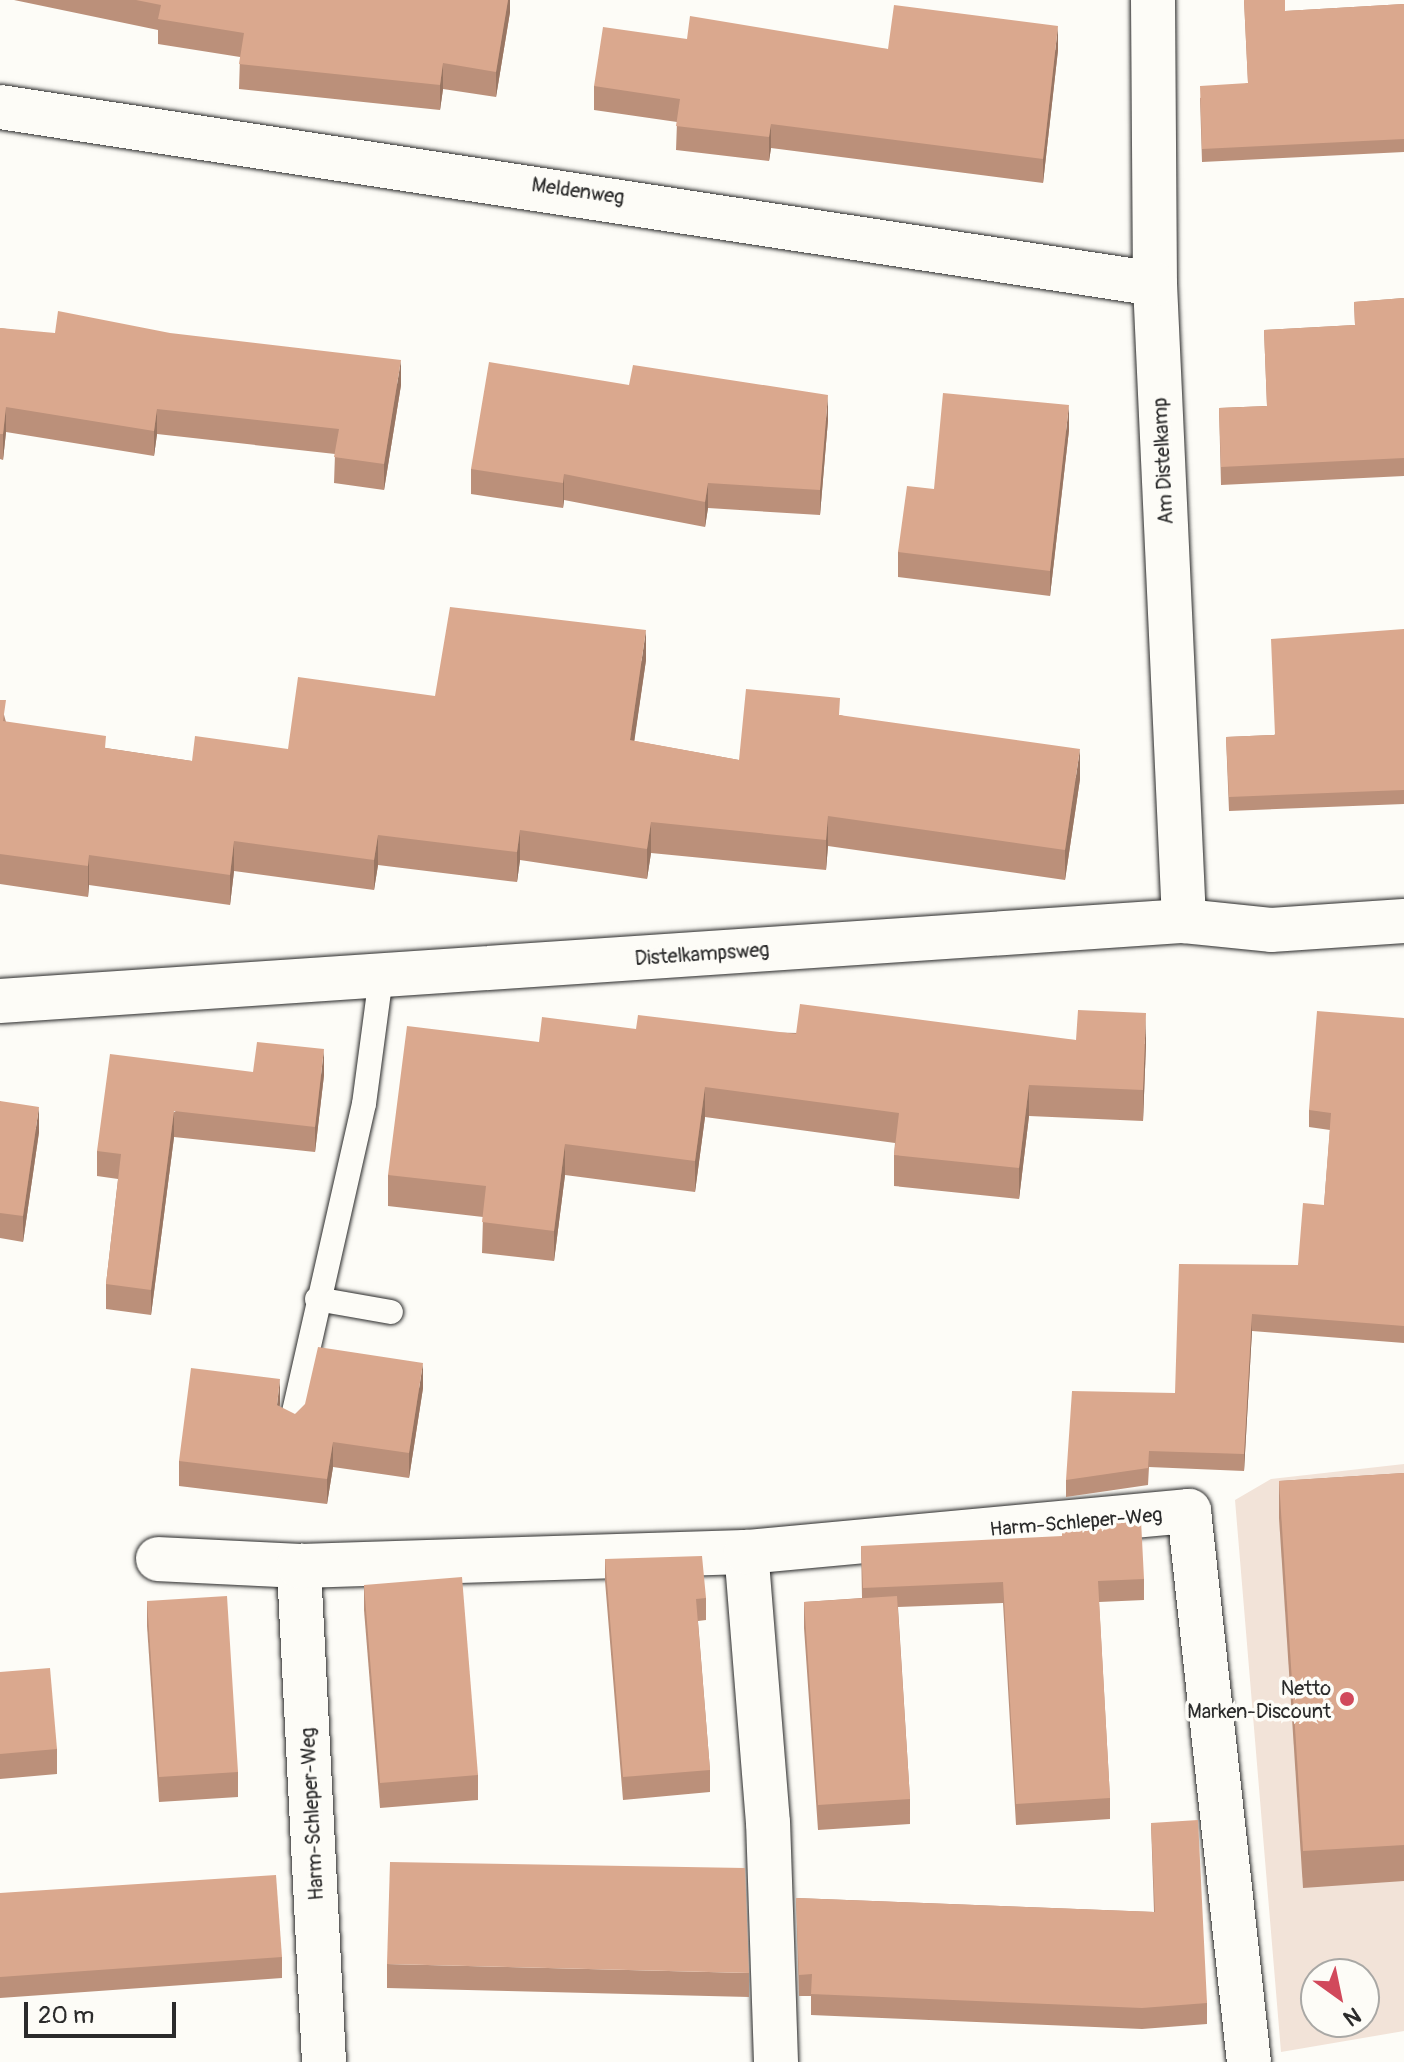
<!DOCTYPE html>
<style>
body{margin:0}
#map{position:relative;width:1404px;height:2062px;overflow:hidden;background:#fdfcf7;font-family:Pangolin,sans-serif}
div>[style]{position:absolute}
.built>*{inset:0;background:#f2e3d8}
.roads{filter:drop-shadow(0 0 2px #2b2b2b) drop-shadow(0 0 2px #2b2b2b)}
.service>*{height:24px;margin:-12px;padding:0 12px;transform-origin:12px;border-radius:12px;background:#fdfcf7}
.minor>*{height:44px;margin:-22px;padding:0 22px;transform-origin:22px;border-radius:22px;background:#fdfcf7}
.wall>*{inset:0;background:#bb907a}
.shaded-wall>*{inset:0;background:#997663}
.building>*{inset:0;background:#daa88e}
.dots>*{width:22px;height:22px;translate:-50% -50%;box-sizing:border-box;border:4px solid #fdfcf7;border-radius:50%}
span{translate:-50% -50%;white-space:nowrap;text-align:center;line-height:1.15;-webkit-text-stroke:7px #fdfcf7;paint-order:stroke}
.street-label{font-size:20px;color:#2b2b2b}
.poi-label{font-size:20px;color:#2b2b2b}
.right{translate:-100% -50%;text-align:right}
.north{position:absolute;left:1300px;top:1958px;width:80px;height:80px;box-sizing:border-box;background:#fdfcf7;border:2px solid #a9a8a5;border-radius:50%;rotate:147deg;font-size:22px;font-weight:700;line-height:32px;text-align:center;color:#2b2b2b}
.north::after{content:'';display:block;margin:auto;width:28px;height:36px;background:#d1495b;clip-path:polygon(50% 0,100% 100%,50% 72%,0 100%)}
.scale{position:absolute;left:24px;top:2002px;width:152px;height:36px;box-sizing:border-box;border:4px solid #2b2b2b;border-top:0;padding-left:10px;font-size:24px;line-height:28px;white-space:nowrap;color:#2b2b2b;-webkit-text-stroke:6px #fdfcf7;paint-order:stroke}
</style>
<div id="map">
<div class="built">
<div style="clip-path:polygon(evenodd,1404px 1464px,1404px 2031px,1281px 2052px,1235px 1500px,1271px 1479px,1404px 1464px,1316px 1974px,1364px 1974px,1364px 2022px,1316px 2022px,1316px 1974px)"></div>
</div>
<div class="roads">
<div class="service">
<div style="left:317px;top:1299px;width:75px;rotate:10deg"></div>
<div style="left:291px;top:1425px;width:329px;rotate:-77.2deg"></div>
<div style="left:364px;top:1104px;width:129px;rotate:-82.4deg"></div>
</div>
<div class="minor">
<div style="left:1153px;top:0;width:284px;rotate:89.6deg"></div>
<div style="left:1155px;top:284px;width:638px;rotate:87.39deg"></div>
<div style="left:0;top:107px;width:1168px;rotate:8.71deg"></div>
<div style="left:0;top:1001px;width:1187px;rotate:-3.87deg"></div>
<div style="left:1184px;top:921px;width:87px;rotate:5.9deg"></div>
<div style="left:1271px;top:930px;width:133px;rotate:-3.9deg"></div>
<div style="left:158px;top:1559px;width:141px;rotate:2.8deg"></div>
<div style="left:324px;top:2062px;width:497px;rotate:-92.9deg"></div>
<div style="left:299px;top:1566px;width:447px;rotate:-1.8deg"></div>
<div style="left:776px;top:2062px;width:239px;rotate:-91.9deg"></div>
<div style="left:768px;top:1823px;width:272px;rotate:-94.6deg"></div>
<div style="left:746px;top:1552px;width:445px;rotate:-5.3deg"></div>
<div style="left:1189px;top:1511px;width:554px;rotate:83.79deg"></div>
</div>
</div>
<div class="wall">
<div style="clip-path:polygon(14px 0,510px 0,510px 12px,496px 97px,443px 89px,440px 110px,239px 89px,240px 57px,158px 44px,158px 30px)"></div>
<div style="clip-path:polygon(1244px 0,1285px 11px,1404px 4px,1404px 152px,1202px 162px,1200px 98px,1248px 83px)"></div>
<div style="clip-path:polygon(687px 39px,888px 49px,1058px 50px,1043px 183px,771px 148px,769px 161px,676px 150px,677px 122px,594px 110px,594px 86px)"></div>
<div style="clip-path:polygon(1404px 298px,1404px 476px,1221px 485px,1219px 408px,1267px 406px,1264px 330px,1355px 325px,1354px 302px)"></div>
<div style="clip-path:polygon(0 328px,401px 385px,384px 490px,334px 483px,335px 454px,157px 434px,154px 456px,6px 432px,3px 460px,0 459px)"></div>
<div style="clip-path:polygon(828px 420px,820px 515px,708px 508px,705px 527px,564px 500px,563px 508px,471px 494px,471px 469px)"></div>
<div style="clip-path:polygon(1069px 430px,1050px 596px,898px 577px,898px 552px,934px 489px)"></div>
<div style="clip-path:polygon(1404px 629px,1404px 804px,1229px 811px,1226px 737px,1274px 735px)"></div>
<div style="clip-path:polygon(646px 660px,634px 741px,739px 760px,840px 715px,1080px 779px,1065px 880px,828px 846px,826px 870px,651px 853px,647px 879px,520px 860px,517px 882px,378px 865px,374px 890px,234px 871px,230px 905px,89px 885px,88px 897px,0 884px,0 700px,6px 722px,106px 748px,192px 761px,288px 749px,435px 696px)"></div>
<div style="clip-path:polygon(1404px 1018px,1404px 1343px,1252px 1331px,1244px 1471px,1149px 1467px,1148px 1485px,1066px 1497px,1066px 1480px,1175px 1393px,1298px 1265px,1324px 1205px,1330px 1130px,1309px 1127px,1309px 1110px)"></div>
<div style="clip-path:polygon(636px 1029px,1076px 1040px,1146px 1044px,1143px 1121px,1029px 1116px,1019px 1199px,894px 1186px,894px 1155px,895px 1143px,705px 1117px,695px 1192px,565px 1175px,554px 1261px,482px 1253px,483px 1217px,388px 1206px,388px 1175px,539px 1042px)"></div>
<div style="clip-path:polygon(253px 1072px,324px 1075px,315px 1152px,174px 1137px,151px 1315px,106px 1309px,106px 1284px,118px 1179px,97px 1176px,97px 1151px)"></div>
<div style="clip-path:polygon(0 1101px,39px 1132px,23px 1242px,0 1238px)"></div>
<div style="clip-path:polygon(423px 1388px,409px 1478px,333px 1467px,327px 1504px,179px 1486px,179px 1461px,295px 1414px)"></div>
<div style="clip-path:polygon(1404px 1473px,1404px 1881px,1303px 1888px,1279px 1518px,1279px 1481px)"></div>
<div style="clip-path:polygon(861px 1546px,1144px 1579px,1144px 1600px,1099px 1602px,1110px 1798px,1110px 1819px,1016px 1825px,1003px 1603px,898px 1607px,910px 1799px,910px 1824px,818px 1830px,804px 1628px,804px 1602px,862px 1598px)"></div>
<div style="clip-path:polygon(605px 1559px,706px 1598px,706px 1620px,698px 1621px,710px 1770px,710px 1792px,623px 1800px,605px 1581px)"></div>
<div style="clip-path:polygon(364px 1585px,478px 1775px,478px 1800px,380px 1808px,364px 1610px)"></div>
<div style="clip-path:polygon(147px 1601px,238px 1772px,238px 1797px,159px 1802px,147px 1626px)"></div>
<div style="clip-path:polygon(0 1672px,57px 1749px,57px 1774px,0 1779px)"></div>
<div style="clip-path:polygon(1151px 1823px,1207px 2003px,1207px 2024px,1142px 2029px,811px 2015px,811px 1996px,799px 1996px,796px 1898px,1154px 1912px)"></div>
<div style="clip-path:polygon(0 1893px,282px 1957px,282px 1978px,0 1998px)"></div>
<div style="clip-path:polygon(387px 1964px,749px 1973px,749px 1997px,387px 1988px)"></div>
</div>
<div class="shaded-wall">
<div style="clip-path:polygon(508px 0,510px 0,510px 12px,496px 97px,496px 72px)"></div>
<div style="clip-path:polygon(1058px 26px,1058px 50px,1043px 183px,1043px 159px)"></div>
<div style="clip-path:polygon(443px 63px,443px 89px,440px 110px,440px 85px)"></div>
<div style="clip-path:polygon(771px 124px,771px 148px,769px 161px,769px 137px)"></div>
<div style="clip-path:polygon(401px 360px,401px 385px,384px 490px,384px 464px)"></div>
<div style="clip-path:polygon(828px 395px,828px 420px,820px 515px,820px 490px)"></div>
<div style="clip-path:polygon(1069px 405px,1069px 430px,1050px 596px,1050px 571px)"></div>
<div style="clip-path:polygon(6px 407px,6px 432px,3px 460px,3px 434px)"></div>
<div style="clip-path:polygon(157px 409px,157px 434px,154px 456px,154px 431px)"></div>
<div style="clip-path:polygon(564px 474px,564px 500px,563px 508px,563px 483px)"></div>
<div style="clip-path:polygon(708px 483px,708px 508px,705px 527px,705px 502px)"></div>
<div style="clip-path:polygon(646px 630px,646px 660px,630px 771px,630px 740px)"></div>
<div style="clip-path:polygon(1080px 749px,1080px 779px,1065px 880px,1065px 850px)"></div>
<div style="clip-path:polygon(828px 816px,828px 846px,826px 870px,826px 840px)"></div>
<div style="clip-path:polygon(651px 822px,651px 853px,647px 879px,647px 849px)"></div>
<div style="clip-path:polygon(520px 830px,520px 860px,517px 882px,517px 852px)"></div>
<div style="clip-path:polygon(378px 835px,378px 865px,374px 890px,374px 860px)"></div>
<div style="clip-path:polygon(234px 841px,234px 871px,230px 905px,230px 875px)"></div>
<div style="clip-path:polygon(89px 855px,89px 885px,88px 897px,88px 866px)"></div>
<div style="clip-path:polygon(1146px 1013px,1146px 1044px,1143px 1121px,1143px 1090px)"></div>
<div style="clip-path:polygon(324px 1049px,324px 1075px,315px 1152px,315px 1127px)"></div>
<div style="clip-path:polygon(1029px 1085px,1029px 1116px,1019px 1199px,1019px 1168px)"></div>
<div style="clip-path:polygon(705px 1087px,705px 1117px,695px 1192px,695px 1161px)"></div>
<div style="clip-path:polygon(39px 1107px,39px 1132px,23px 1242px,23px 1216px)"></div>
<div style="clip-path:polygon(174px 1111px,174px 1137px,151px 1315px,151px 1290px)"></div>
<div style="clip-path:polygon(565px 1144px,565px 1175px,554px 1261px,554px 1231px)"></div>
<div style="clip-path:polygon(1252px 1314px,1252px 1331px,1244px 1471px,1244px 1454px)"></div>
<div style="clip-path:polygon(423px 1363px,423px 1388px,409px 1478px,409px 1453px)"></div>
<div style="clip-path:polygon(280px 1379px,280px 1404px,277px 1430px,277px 1405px)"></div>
<div style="clip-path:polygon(333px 1442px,333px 1467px,327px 1504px,327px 1479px)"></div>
</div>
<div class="building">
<div style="clip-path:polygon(136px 0,508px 0,496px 72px,443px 63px,440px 85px,239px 64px,244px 33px,158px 19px,161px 5px)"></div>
<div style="clip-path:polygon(1244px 0,1285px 0,1285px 11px,1404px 4px,1404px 139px,1202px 149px,1200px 86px,1248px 83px)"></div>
<div style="clip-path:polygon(894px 5px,1058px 26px,1043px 159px,771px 124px,769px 137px,676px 126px,680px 99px,594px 86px,603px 27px,687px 39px,690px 16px,888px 49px)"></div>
<div style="clip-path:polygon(1404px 298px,1404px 458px,1221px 467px,1219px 408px,1267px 406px,1264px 330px,1355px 325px,1354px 302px)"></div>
<div style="clip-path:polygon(58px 311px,170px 333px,401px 360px,384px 464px,334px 457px,339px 429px,157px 409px,154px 431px,6px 407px,3px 434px,0 434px,0 328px,55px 333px)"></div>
<div style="clip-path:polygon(489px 362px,629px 385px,633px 365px,828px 395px,820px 490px,708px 483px,705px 502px,564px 474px,563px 483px,471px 469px)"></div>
<div style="clip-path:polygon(943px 393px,1069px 405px,1050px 571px,898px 552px,907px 486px,934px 489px)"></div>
<div style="clip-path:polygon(450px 607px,646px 630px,630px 740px,739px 760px,746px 689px,840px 698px,839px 715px,1080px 749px,1065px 850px,828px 816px,826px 840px,651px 822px,647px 849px,520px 830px,517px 852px,378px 835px,374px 860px,234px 841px,230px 875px,89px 855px,88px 866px,0 854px,0 700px,6px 700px,3px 721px,106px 736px,105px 748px,192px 761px,195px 736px,288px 749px,298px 677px,435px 696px)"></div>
<div style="clip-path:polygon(1404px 629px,1404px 790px,1229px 797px,1226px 737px,1275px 735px,1271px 639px)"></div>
<div style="clip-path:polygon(800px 1004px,1076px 1040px,1078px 1010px,1146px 1013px,1143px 1090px,1029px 1085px,1019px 1168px,894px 1155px,899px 1113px,705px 1087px,695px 1161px,565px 1144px,554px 1231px,482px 1222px,486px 1186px,388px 1175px,407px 1026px,539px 1042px,542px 1017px,636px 1029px,638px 1015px,796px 1034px)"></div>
<div style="clip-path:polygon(1317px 1011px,1404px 1018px,1404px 1326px,1252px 1314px,1244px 1454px,1149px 1451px,1148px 1468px,1066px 1480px,1072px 1391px,1175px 1393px,1179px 1264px,1298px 1265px,1303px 1203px,1324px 1205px,1331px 1113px,1309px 1110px)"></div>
<div style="clip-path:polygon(257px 1042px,324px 1049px,315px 1127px,174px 1111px,151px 1290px,106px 1284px,121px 1154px,97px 1151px,110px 1054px,253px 1072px)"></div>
<div style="clip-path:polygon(0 1101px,39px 1107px,23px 1216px,0 1213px)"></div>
<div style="clip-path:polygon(318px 1347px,423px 1363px,409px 1453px,333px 1442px,327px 1479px,179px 1461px,191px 1368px,280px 1379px,277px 1405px,295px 1414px,305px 1404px)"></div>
<div style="clip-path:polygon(1404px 1473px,1404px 1845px,1303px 1851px,1279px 1481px)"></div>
<div style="clip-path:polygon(1141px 1520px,1144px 1579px,1098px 1581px,1110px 1798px,1016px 1804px,1003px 1582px,863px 1588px,861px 1546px,1062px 1536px,1062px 1527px)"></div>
<div style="clip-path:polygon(702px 1556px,706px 1598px,696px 1599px,710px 1770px,623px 1777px,605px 1559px)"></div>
<div style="clip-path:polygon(462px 1577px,478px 1775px,380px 1783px,364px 1585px)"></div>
<div style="clip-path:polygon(227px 1596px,238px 1772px,159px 1777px,147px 1601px)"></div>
<div style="clip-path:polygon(897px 1596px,910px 1799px,818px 1805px,804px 1602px)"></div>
<div style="clip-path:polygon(50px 1668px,57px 1749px,0 1754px,0 1672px)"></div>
<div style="clip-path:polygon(1198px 1820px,1207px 2003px,1142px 2008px,811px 1994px,812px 1974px,799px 1975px,796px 1898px,1155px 1912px,1151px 1823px)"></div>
<div style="clip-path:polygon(390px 1862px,745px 1868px,749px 1973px,387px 1964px)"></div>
<div style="clip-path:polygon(276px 1875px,282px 1957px,0 1977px,0 1893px)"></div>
</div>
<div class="dots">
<div style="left:1347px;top:1699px;background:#d1495b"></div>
</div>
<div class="street-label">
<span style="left:578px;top:191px;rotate:8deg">Meldenweg</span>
<span style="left:1163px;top:461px;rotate:-93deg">Am Distelkamp</span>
<span style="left:702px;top:954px;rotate:-4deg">Distelkampsweg</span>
<span style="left:1076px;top:1522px;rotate:-5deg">Harm-Schleper-Weg</span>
<span style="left:312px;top:1814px;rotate:-93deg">Harm-Schleper-Weg</span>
</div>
<div class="poi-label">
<span class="right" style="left:1331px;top:1700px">Netto<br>Marken-Discount</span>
</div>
<div class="north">N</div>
<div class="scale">20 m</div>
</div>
